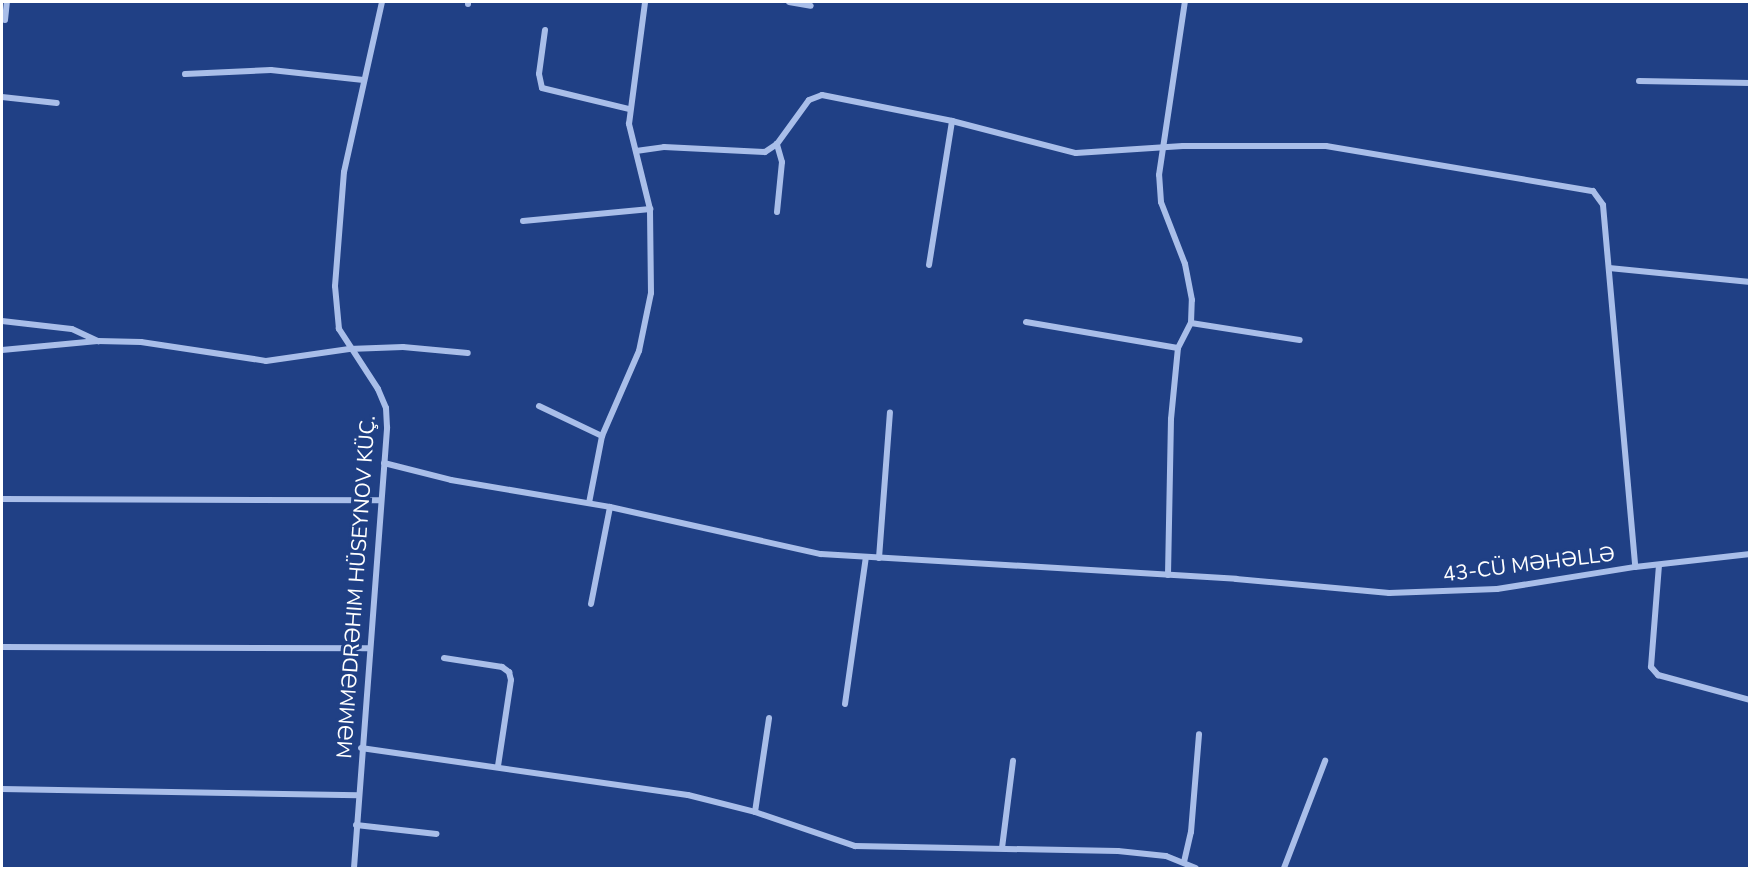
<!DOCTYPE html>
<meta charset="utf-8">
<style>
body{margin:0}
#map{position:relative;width:1751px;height:870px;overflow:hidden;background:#204085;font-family:"Nunito Sans",sans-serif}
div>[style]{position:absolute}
.street>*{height:6px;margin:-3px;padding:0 3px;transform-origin:3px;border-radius:3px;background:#a9bee9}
span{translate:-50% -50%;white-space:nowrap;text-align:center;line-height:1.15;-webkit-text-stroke:6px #204085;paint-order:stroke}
.street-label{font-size:21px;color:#fff}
.frame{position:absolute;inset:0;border:3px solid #fff;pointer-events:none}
</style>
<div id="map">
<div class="street">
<div style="left:789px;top:2px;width:22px;rotate:10deg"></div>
<div style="left:468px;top:4px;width:2px;rotate:-90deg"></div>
<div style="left:5px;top:20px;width:18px;rotate:-84deg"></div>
<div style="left:545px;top:30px;width:44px;rotate:97.8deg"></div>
<div style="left:539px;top:74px;width:14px;rotate:78deg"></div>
<div style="left:542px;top:88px;width:89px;rotate:13.6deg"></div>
<div style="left:185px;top:74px;width:86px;rotate:-2.7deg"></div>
<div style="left:271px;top:70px;width:93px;rotate:6.2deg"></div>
<div style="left:1639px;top:81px;width:111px;rotate:1deg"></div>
<div style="left:2px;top:97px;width:55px;rotate:6.2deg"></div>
<div style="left:636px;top:151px;width:28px;rotate:-8deg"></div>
<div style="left:664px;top:147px;width:101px;rotate:2.8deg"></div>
<div style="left:765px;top:152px;width:14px;rotate:-34deg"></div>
<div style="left:777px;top:144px;width:54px;rotate:-54deg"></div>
<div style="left:809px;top:100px;width:14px;rotate:-21deg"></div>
<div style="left:822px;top:95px;width:133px;rotate:11.3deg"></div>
<div style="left:952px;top:121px;width:128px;rotate:14.5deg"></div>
<div style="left:1076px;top:153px;width:107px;rotate:-3.7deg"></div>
<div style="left:1183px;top:146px;width:143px"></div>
<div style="left:1326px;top:146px;width:271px;rotate:9.6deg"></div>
<div style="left:1593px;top:191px;width:17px;rotate:54deg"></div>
<div style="left:1603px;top:205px;width:363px;rotate:84.9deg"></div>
<div style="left:777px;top:212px;width:50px;rotate:-84.3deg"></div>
<div style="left:782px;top:162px;width:19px;rotate:-106deg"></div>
<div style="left:523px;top:221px;width:128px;rotate:-5.4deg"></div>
<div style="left:929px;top:265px;width:146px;rotate:-80.9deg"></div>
<div style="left:1609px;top:268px;width:142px;rotate:5.7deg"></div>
<div style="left:2px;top:321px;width:70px;rotate:6.5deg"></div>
<div style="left:72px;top:329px;width:29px;rotate:25deg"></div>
<div style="left:1026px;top:322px;width:154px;rotate:9.7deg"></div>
<div style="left:1191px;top:323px;width:110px;rotate:8.9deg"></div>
<div style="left:2px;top:350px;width:96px;rotate:-5.4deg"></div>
<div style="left:98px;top:341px;width:43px;rotate:1.3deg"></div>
<div style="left:141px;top:342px;width:126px;rotate:8.6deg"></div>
<div style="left:266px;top:361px;width:84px;rotate:-8.2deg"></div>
<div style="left:349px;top:349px;width:54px;rotate:-2.1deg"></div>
<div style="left:403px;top:347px;width:65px;rotate:5.3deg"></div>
<div style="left:539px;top:406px;width:70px;rotate:25.5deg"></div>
<div style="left:384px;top:463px;width:69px;rotate:14.2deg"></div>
<div style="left:451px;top:480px;width:161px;rotate:9.6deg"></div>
<div style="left:610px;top:507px;width:216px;rotate:12.6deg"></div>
<div style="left:821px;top:554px;width:416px;rotate:3.4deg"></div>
<div style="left:1236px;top:579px;width:154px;rotate:5.2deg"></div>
<div style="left:1389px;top:593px;width:108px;rotate:-2.1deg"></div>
<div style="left:1497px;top:589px;width:140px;rotate:-9.1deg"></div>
<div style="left:1635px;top:567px;width:116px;rotate:-6.4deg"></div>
<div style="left:2px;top:499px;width:378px;rotate:0.2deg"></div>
<div style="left:589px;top:503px;width:68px;rotate:-79deg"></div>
<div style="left:602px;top:436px;width:93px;rotate:-66.5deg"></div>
<div style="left:639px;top:351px;width:59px;rotate:-78.3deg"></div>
<div style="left:651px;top:293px;width:84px;rotate:-90.7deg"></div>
<div style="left:650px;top:209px;width:88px;rotate:-103.9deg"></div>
<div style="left:629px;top:124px;width:123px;rotate:-82.5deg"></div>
<div style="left:879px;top:558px;width:146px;rotate:-85.7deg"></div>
<div style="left:1659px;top:565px;width:102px;rotate:94.5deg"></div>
<div style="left:1651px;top:667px;width:11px;rotate:49deg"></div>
<div style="left:1658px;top:675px;width:95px;rotate:15.2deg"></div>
<div style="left:1168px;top:575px;width:156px;rotate:-88.9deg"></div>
<div style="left:1171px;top:419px;width:71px;rotate:-84.4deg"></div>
<div style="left:1178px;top:348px;width:28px;rotate:-63deg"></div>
<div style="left:1191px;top:323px;width:23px;rotate:-88deg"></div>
<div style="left:1192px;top:300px;width:37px;rotate:-101deg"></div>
<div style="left:1185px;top:264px;width:66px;rotate:-111.2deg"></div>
<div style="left:1161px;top:202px;width:27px;rotate:-94deg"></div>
<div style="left:1159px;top:175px;width:175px;rotate:-81.5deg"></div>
<div style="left:591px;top:604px;width:99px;rotate:-78.9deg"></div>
<div style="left:2px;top:647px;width:366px;rotate:0.2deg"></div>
<div style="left:444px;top:658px;width:59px;rotate:8.8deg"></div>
<div style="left:502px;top:667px;width:9px;rotate:36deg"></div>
<div style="left:509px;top:672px;width:8px;rotate:76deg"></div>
<div style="left:511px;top:680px;width:87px;rotate:98.6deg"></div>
<div style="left:845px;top:704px;width:148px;rotate:-81.9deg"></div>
<div style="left:361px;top:748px;width:330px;rotate:8.2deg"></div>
<div style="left:688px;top:795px;width:69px;rotate:14.2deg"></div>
<div style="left:755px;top:812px;width:106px;rotate:18.8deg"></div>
<div style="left:855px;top:846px;width:263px;rotate:1.1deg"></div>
<div style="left:1118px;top:851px;width:48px;rotate:5.9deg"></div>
<div style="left:1166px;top:856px;width:32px;rotate:22deg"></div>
<div style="left:2px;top:789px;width:356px;rotate:1deg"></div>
<div style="left:755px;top:812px;width:95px;rotate:-81.5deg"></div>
<div style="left:356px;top:825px;width:81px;rotate:6.4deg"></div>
<div style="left:1002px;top:848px;width:88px;rotate:-82.8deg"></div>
<div style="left:1184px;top:862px;width:31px;rotate:-77deg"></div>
<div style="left:1191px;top:832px;width:98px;rotate:-85.3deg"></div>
<div style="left:354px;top:868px;width:442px;rotate:-85.7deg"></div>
<div style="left:387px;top:427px;width:19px;rotate:-93deg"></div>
<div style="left:386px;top:408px;width:21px;rotate:-113deg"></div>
<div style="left:378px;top:389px;width:72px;rotate:-123deg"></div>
<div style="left:339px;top:329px;width:43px;rotate:-95.3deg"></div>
<div style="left:335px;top:286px;width:114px;rotate:-85.5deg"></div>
<div style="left:344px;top:172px;width:174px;rotate:-77.4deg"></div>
<div style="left:1284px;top:868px;width:115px;rotate:-69deg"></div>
</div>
<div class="street-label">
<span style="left:1529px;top:564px;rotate:-7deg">43-CÜ MƏHƏLLƏ</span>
<span style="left:356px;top:587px;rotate:-86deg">MƏMMƏDRƏHIM HÜSEYNOV KÜÇ.</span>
</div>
<div class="frame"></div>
</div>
